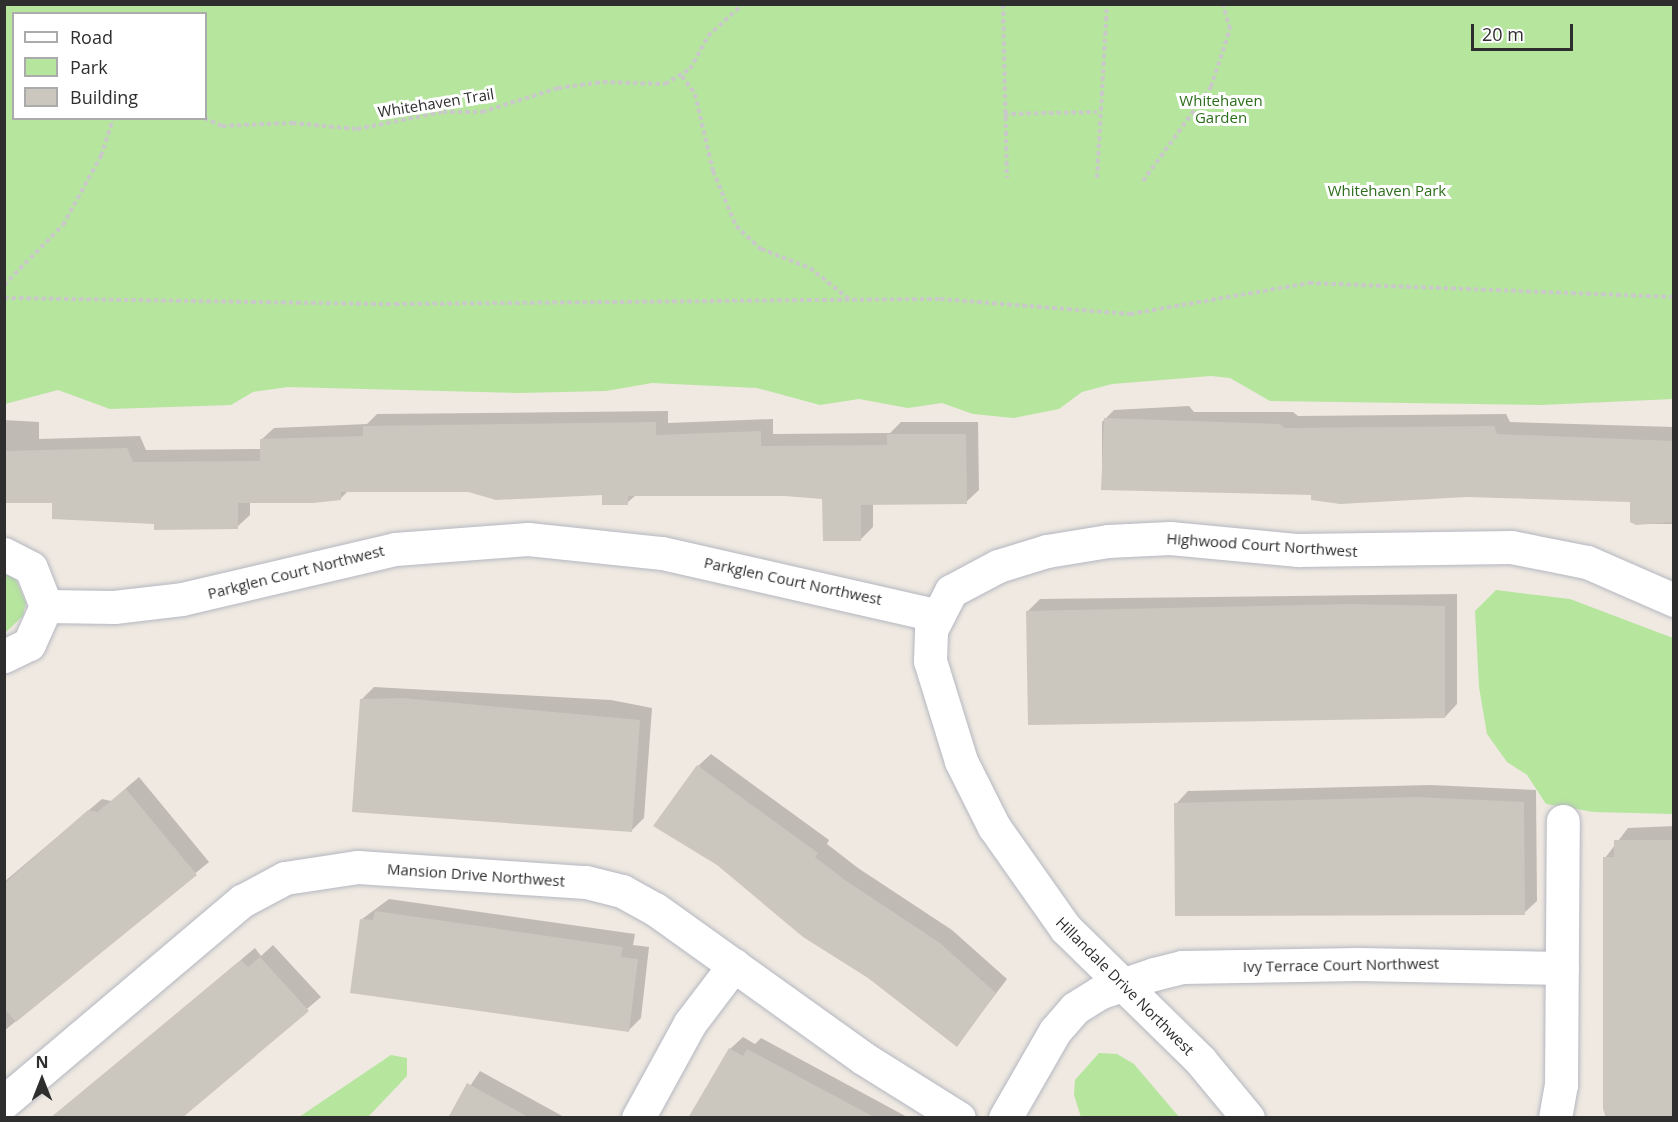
<!DOCTYPE html>
<style>
body{margin:0}
#map{position:relative;width:1678px;height:1122px;overflow:hidden;background:#efe9e1;font-family:"Open Sans",sans-serif}
div>[style]{position:absolute}
.green>*{inset:0;background:#b6e59e}
.shadow>*{inset:0;background:#0003}
.building>*{inset:0;background:#cbc7bf}
.path>*{height:4px;margin-top:-2px;transform-origin:0;background:repeating-linear-gradient(90deg,#c9c9c9 0 4.5px,transparent 0 7.5px)}
.roads{filter:drop-shadow(0 0 2px #b4b7c1) drop-shadow(0 0 2px #b4b7c1)}
.street>*{height:33px;margin:-16.5px;padding:0 16.5px;transform-origin:16.5px;border-radius:16.5px;background:#fff}
span{translate:-50% -50%;white-space:nowrap;text-align:center;line-height:1.15;-webkit-text-stroke:6px #fff;paint-order:stroke}
.park-label{font-size:15px;color:#2c6e1b}
.street-label{font-size:15px;color:#2e2e2e}
.frame{position:absolute;inset:0;border:6px solid #2e2e2e;pointer-events:none}
.legend{position:absolute;left:12px;top:12px;width:195px;height:108px;box-sizing:border-box;background:#fff;border:2px solid #ababab;margin:0;padding:8px 10px;list-style:none;font-size:18px;color:#2e2e2e}
.legend li{display:flex;align-items:center;gap:12px;height:30px}
.legend b{width:30px;border:2px solid #ababab}
.north{position:absolute;left:12px;top:1050px;width:60px;height:60px;-webkit-text-stroke:4px #fff;paint-order:stroke;rotate:0deg;font-size:16px;font-weight:700;line-height:24px;text-align:center;color:#2e2e2e}
.north::after{content:'';display:block;margin:auto;width:21px;height:27px;background:#2e2e2e;clip-path:polygon(50% 0,100% 100%,50% 72%,0 100%)}
.scale{position:absolute;left:1471px;top:24px;width:102px;height:27px;box-sizing:border-box;border:3px solid #2e2e2e;border-top:0;padding-left:8px;font-size:18px;line-height:21px;white-space:nowrap;color:#2e2e2e;-webkit-text-stroke:4px #fff;paint-order:stroke}
</style>
<div id="map">
<div class="green">
<div style="clip-path:polygon(evenodd,5px 4px,1673px 5px,1673px 399px,1541px 405px,1270px 401px,1230px 378px,1211px 376px,1112px 384px,1082px 392px,1059px 409px,1014px 418px,973px 414px,942px 403px,908px 408px,859px 399px,820px 405px,757px 388px,652px 383px,606px 391px,519px 393px,288px 387px,253px 392px,231px 405px,110px 409px,58px 390px,5px 404px,5px 4px,14px 14px,206px 14px,206px 118px,14px 118px,14px 14px)"></div>
<div style="clip-path:polygon(5px 572px,16px 580px,26px 603px,23px 616px,5px 633px)"></div>
<div style="clip-path:polygon(1496px 590px,1570px 599px,1673px 638px,1673px 814px,1594px 812px,1546px 804px,1527px 775px,1507px 762px,1487px 734px,1479px 687px,1475px 611px)"></div>
<div style="clip-path:polygon(1099px 1053px,1117px 1054px,1134px 1064px,1179px 1117px,1081px 1117px,1074px 1095px,1075px 1080px)"></div>
<div style="clip-path:polygon(391px 1055px,407px 1058px,407px 1076px,368px 1117px,299px 1117px)"></div>
</div>
<div class="shadow">
<div style="clip-path:polygon(1189px 406px,1194px 412px,1293px 412px,1298px 416px,1506px 414px,1510px 422px,1674px 427px,1674px 524px,1636px 524px,1631px 500px,1102px 489px,1102px 422px,1114px 410px)"></div>
<div style="clip-path:polygon(668px 411px,668px 423px,773px 419px,773px 434px,890px 433px,901px 422px,978px 422px,979px 490px,966px 502px,873px 503px,873px 527px,861px 539px,824px 498px,785px 494px,636px 495px,627px 503px,603px 493px,348px 491px,341px 498px,250px 501px,250px 515px,237px 527px,156px 523px,54px 501px,4px 501px,4px 420px,39px 422px,39px 439px,140px 436px,146px 450px,261px 449px,261px 440px,274px 428px,367px 424px,377px 414px)"></div>
<div style="clip-path:polygon(1457px 594px,1457px 704px,1445px 717px,1028px 611px,1040px 599px)"></div>
<div style="clip-path:polygon(374px 687px,611px 700px,652px 708px,644px 818px,631px 831px,362px 699px)"></div>
<div style="clip-path:polygon(711px 754px,829px 840px,827px 844px,858px 868px,952px 930px,1007px 979px,957px 1045px,698px 766px)"></div>
<div style="clip-path:polygon(139px 777px,209px 862px,4px 1031px,4px 882px,102px 799px,111px 801px)"></div>
<div style="clip-path:polygon(1431px 785px,1536px 790px,1537px 901px,1524px 913px,1176px 804px,1188px 791px)"></div>
<div style="clip-path:polygon(1674px 826px,1674px 1118px,1605px 858px,1628px 828px)"></div>
<div style="clip-path:polygon(389px 899px,635px 934px,633px 945px,649px 947px,641px 1018px,628px 1031px,362px 919px)"></div>
<div style="clip-path:polygon(273px 945px,321px 997px,179px 1118px,52px 1118px,255px 948px,261px 956px)"></div>
<div style="clip-path:polygon(743px 1037px,755px 1044px,761px 1038px,909px 1118px,703px 1118px,730px 1049px)"></div>
<div style="clip-path:polygon(480px 1071px,566px 1118px,449px 1118px)"></div>
</div>
<div class="building">
<div style="clip-path:polygon(1104px 418px,1280px 424px,1285px 428px,1494px 426px,1497px 434px,1674px 441px,1674px 522px,1636px 525px,1630px 522px,1630px 502px,1467px 497px,1340px 504px,1311px 500px,1311px 495px,1101px 490px)"></div>
<div style="clip-path:polygon(656px 422px,656px 435px,761px 431px,761px 446px,887px 445px,887px 434px,966px 434px,967px 504px,861px 505px,861px 541px,823px 541px,822px 499px,784px 496px,628px 496px,628px 505px,602px 505px,602px 495px,496px 500px,468px 492px,341px 492px,341px 500px,313px 503px,238px 503px,238px 529px,154px 530px,154px 524px,52px 519px,52px 503px,4px 503px,4px 451px,127px 448px,133px 462px,260px 461px,260px 439px,363px 436px,363px 426px)"></div>
<div style="clip-path:polygon(1349px 604px,1445px 606px,1445px 718px,1028px 725px,1026px 611px)"></div>
<div style="clip-path:polygon(403px 698px,640px 720px,632px 832px,352px 812px,360px 699px)"></div>
<div style="clip-path:polygon(697px 765px,818px 853px,815px 857px,845px 880px,940px 943px,996px 993px,957px 1047px,868px 978px,803px 937px,717px 865px,653px 826px)"></div>
<div style="clip-path:polygon(126px 789px,197px 875px,16px 1022px,4px 1008px,4px 884px,88px 810px,97px 812px)"></div>
<div style="clip-path:polygon(1417px 797px,1524px 802px,1525px 915px,1175px 916px,1174px 803px)"></div>
<div style="clip-path:polygon(1614px 840px,1674px 840px,1674px 1118px,1606px 1118px,1603px 1109px,1603px 857px,1614px 857px)"></div>
<div style="clip-path:polygon(375px 911px,623px 947px,621px 957px,638px 959px,629px 1032px,350px 993px,360px 919px,373px 920px)"></div>
<div style="clip-path:polygon(260px 957px,309px 1011px,182px 1118px,50px 1118px,241px 960px,248px 967px)"></div>
<div style="clip-path:polygon(729px 1048px,743px 1056px,747px 1049px,876px 1118px,688px 1118px)"></div>
<div style="clip-path:polygon(467px 1083px,530px 1118px,448px 1118px)"></div>
</div>
<div class="path">
<div style="left:1003px;top:4px;width:174px;rotate:88.7deg"></div>
<div style="left:682px;top:76px;width:22px;rotate:54deg"></div>
<div style="left:695px;top:94px;width:79px;rotate:76.8deg"></div>
<div style="left:713px;top:171px;width:60px;rotate:67.3deg"></div>
<div style="left:736px;top:226px;width:34px;rotate:43deg"></div>
<div style="left:761px;top:249px;width:53px;rotate:21.2deg"></div>
<div style="left:810px;top:268px;width:50px;rotate:38.5deg"></div>
<div style="left:1004px;top:114px;width:93px;rotate:-1.2deg"></div>
<div style="left:204px;top:118px;width:20px;rotate:24deg"></div>
<div style="left:222px;top:126px;width:70px;rotate:-2.5deg"></div>
<div style="left:292px;top:123px;width:65px;rotate:5.3deg"></div>
<div style="left:357px;top:129px;width:88px;rotate:-11.2deg"></div>
<div style="left:443px;top:112px;width:39px"></div>
<div style="left:482px;top:112px;width:80px;rotate:-17.5deg"></div>
<div style="left:558px;top:88px;width:45px;rotate:-7.6deg"></div>
<div style="left:603px;top:82px;width:62px;rotate:1.8deg"></div>
<div style="left:665px;top:84px;width:29px;rotate:-31deg"></div>
<div style="left:690px;top:69px;width:38px;rotate:-61deg"></div>
<div style="left:708px;top:36px;width:47px;rotate:-42.4deg"></div>
<div style="left:1097px;top:178px;width:174px;rotate:-86.7deg"></div>
<div style="left:1143px;top:181px;width:116px;rotate:-54.1deg"></div>
<div style="left:1211px;top:87px;width:61px;rotate:-71.9deg"></div>
<div style="left:1230px;top:29px;width:26px;rotate:-106deg"></div>
<div style="left:4px;top:285px;width:84px;rotate:-45.5deg"></div>
<div style="left:63px;top:225px;width:79px;rotate:-61.2deg"></div>
<div style="left:101px;top:156px;width:40px;rotate:-72deg"></div>
<div style="left:4px;top:298px;width:391px;rotate:0.9deg"></div>
<div style="left:395px;top:304px;width:545px;rotate:-0.53deg"></div>
<div style="left:940px;top:299px;width:191px;rotate:4.5deg"></div>
<div style="left:1130px;top:314px;width:182px;rotate:-9.8deg"></div>
<div style="left:1309px;top:283px;width:365px;rotate:2.2deg"></div>
</div>
<div class="roads">
<div class="street">
<div style="left:4px;top:554px;width:30px;rotate:27deg"></div>
<div style="left:31px;top:568px;width:41px;rotate:68.5deg"></div>
<div style="left:46px;top:606px;width:42px;rotate:114.1deg"></div>
<div style="left:29px;top:644px;width:28px;rotate:154deg"></div>
<div style="left:46px;top:606px;width:68px;rotate:0.8deg"></div>
<div style="left:114px;top:607px;width:68px;rotate:-6.7deg"></div>
<div style="left:182px;top:599px;width:219px;rotate:-13.2deg"></div>
<div style="left:395px;top:549px;width:133px;rotate:-4.3deg"></div>
<div style="left:528px;top:539px;width:135px;rotate:6deg"></div>
<div style="left:662px;top:553px;width:280px;rotate:12.8deg"></div>
<div style="left:4px;top:1102px;width:312px;rotate:-40.2deg"></div>
<div style="left:242px;top:901px;width:49px;rotate:-28.1deg"></div>
<div style="left:285px;top:878px;width:74px;rotate:-8.6deg"></div>
<div style="left:358px;top:867px;width:228px;rotate:3.8deg"></div>
<div style="left:586px;top:882px;width:37px;rotate:14deg"></div>
<div style="left:622px;top:891px;width:38px;rotate:29deg"></div>
<div style="left:655px;top:909px;width:256px;rotate:35.6deg"></div>
<div style="left:863px;top:1058px;width:113px;rotate:32deg"></div>
<div style="left:638px;top:1118px;width:108px;rotate:-61.3deg"></div>
<div style="left:690px;top:1023px;width:73px;rotate:-52.8deg"></div>
<div style="left:1005px;top:1118px;width:100px;rotate:-60.1deg"></div>
<div style="left:1055px;top:1031px;width:30px;rotate:-49deg"></div>
<div style="left:1075px;top:1008px;width:28px;rotate:-32deg"></div>
<div style="left:1099px;top:993px;width:58px;rotate:-19.1deg"></div>
<div style="left:1154px;top:974px;width:29px;rotate:-14deg"></div>
<div style="left:1182px;top:967px;width:176px;rotate:-1deg"></div>
<div style="left:1358px;top:964px;width:204px;rotate:1.1deg"></div>
<div style="left:1248px;top:1118px;width:75px;rotate:-129.6deg"></div>
<div style="left:1200px;top:1060px;width:187px;rotate:-135.6deg"></div>
<div style="left:1066px;top:929px;width:125px;rotate:-125.2deg"></div>
<div style="left:994px;top:827px;width:74px;rotate:-116.6deg"></div>
<div style="left:961px;top:761px;width:105px;rotate:-107.2deg"></div>
<div style="left:930px;top:661px;width:31px;rotate:-88deg"></div>
<div style="left:931px;top:630px;width:44px;rotate:-62.9deg"></div>
<div style="left:951px;top:591px;width:53px;rotate:-28deg"></div>
<div style="left:998px;top:566px;width:51px;rotate:-17deg"></div>
<div style="left:1047px;top:551px;width:62px;rotate:-9.3deg"></div>
<div style="left:1108px;top:541px;width:62px;rotate:-2.8deg"></div>
<div style="left:1170px;top:538px;width:129px;rotate:5.4deg"></div>
<div style="left:1298px;top:550px;width:213px;rotate:-0.8deg"></div>
<div style="left:1511px;top:547px;width:77px;rotate:11.2deg"></div>
<div style="left:1587px;top:562px;width:95px;rotate:23.6deg"></div>
<div style="left:1555px;top:1118px;width:34px;rotate:-80deg"></div>
<div style="left:1561px;top:1085px;width:264px;rotate:-89.6deg"></div>
</div>
</div>
<div class="park-label">
<span style="left:1221px;top:109px">Whitehaven<br>Garden</span>
<span style="left:1387px;top:191px">Whitehaven Park</span>
</div>
<div class="street-label">
<span style="left:436px;top:103px;rotate:-9deg">Whitehaven Trail</span>
<span style="left:1262px;top:545px;rotate:4deg">Highwood Court Northwest</span>
<span style="left:296px;top:572px;rotate:-14deg">Parkglen Court Northwest</span>
<span style="left:793px;top:581px;rotate:12deg">Parkglen Court Northwest</span>
<span style="left:476px;top:875px;rotate:4deg">Mansion Drive Northwest</span>
<span style="left:1341px;top:965px;rotate:-1deg">Ivy Terrace Court Northwest</span>
<span style="left:1125px;top:986px;rotate:45deg">Hillandale Drive Northwest</span>
</div>
<div class="frame"></div>
<ul class="legend">
<li><b style="height:8px;background:#fff"></b>Road</li>
<li><b style="height:16px;background:#b6e59e"></b>Park</li>
<li><b style="height:16px;background:#cbc7bf"></b>Building</li>
</ul>
<div class="north">N</div>
<div class="scale">20 m</div>
</div>
